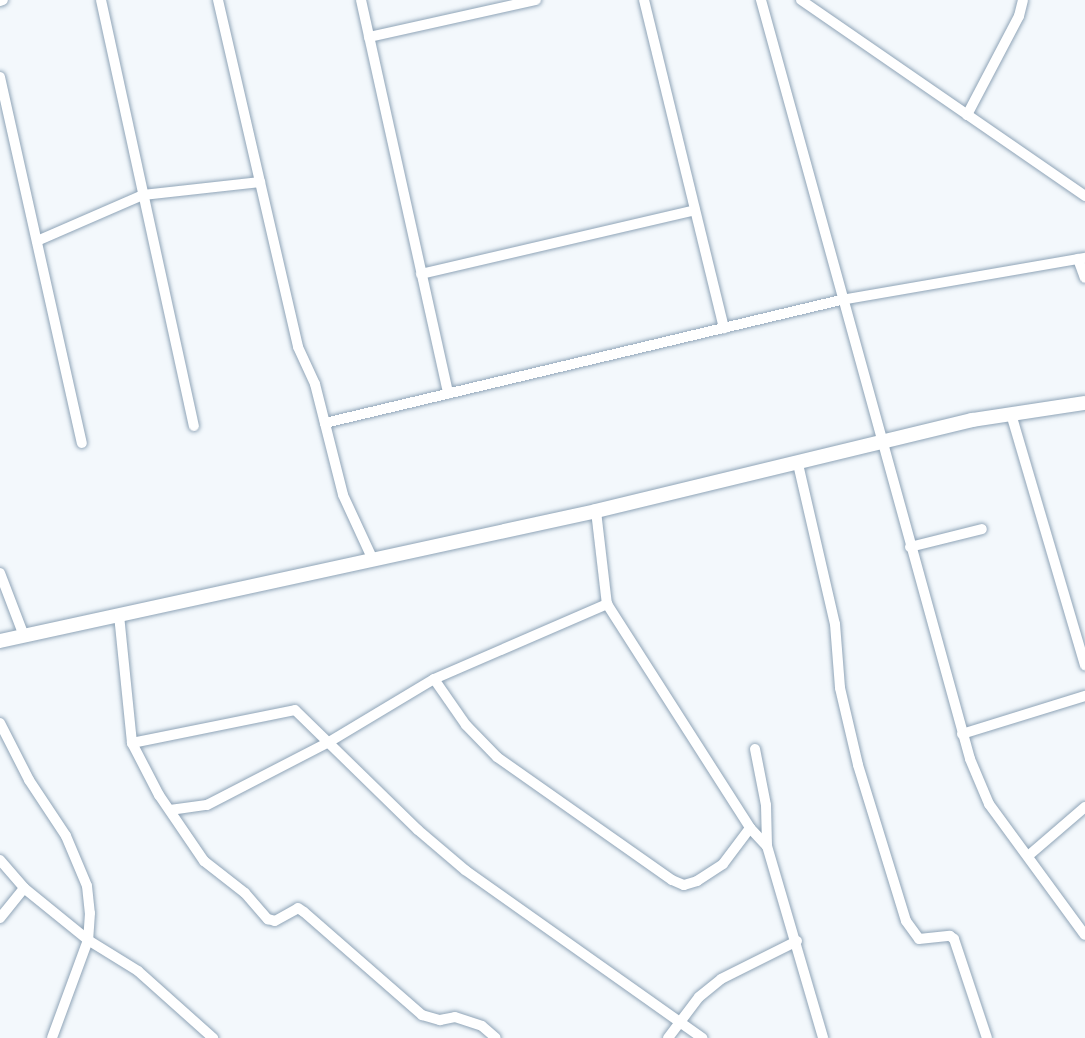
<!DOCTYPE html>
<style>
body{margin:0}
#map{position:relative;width:1085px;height:1038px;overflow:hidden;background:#f3f8fc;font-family:Arial,sans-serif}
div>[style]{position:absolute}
.roads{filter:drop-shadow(0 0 2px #8fa4b7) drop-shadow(0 0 2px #8fa4b7)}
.minor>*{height:10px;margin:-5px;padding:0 5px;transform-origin:5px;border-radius:5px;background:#fff}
.tertiary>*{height:14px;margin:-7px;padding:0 7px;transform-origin:7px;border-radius:7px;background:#fff}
span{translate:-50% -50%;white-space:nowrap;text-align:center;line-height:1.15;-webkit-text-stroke:5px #fff;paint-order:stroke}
</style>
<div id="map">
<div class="roads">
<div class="minor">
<div style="left:101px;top:0;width:436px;rotate:77.7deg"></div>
<div style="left:218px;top:0;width:356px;rotate:77deg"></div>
<div style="left:298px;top:347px;width:41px;rotate:65.3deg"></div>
<div style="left:315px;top:384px;width:114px;rotate:75.8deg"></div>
<div style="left:343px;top:495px;width:72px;rotate:65.2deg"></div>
<div style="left:361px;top:0;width:403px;rotate:77.5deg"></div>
<div style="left:644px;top:0;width:338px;rotate:76.3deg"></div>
<div style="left:761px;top:0;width:787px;rotate:74.6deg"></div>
<div style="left:970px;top:759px;width:49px;rotate:67.1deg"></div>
<div style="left:989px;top:804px;width:162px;rotate:53.8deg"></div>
<div style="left:801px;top:0;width:345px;rotate:34.6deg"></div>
<div style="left:0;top:1px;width:3px;rotate:-18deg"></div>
<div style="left:369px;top:37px;width:171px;rotate:-12.5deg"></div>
<div style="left:0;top:77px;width:375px;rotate:77.4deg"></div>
<div style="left:967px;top:115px;width:112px;rotate:-62.3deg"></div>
<div style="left:1019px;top:16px;width:16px;rotate:-76deg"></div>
<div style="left:37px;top:241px;width:116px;rotate:-23.5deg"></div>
<div style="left:143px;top:195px;width:118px;rotate:-6.3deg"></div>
<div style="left:1078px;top:259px;width:20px;rotate:70deg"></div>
<div style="left:421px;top:274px;width:281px;rotate:-13.1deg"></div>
<div style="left:1011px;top:414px;width:262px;rotate:73.6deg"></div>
<div style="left:325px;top:423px;width:530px;rotate:-13.41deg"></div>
<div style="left:841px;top:300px;width:248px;rotate:-9.8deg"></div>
<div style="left:798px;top:464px;width:164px;rotate:77deg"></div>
<div style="left:835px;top:624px;width:64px;rotate:85.5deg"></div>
<div style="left:840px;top:688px;width:79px;rotate:76.8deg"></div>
<div style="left:858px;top:765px;width:163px;rotate:72.9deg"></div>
<div style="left:906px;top:921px;width:22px;rotate:54deg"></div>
<div style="left:919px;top:939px;width:31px;rotate:-6deg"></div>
<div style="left:950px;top:936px;width:5px;rotate:37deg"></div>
<div style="left:954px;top:939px;width:104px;rotate:71.6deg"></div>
<div style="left:596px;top:511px;width:94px;rotate:83.3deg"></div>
<div style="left:607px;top:604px;width:266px;rotate:57.4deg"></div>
<div style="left:750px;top:828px;width:25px;rotate:47deg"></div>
<div style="left:767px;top:846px;width:200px;rotate:73.7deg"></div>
<div style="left:910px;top:547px;width:74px;rotate:-14deg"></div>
<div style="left:0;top:573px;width:67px;rotate:69.1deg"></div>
<div style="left:119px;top:615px;width:129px;rotate:84.2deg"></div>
<div style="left:132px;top:743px;width:59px;rotate:62.6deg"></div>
<div style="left:159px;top:795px;width:80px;rotate:55.7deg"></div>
<div style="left:204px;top:861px;width:52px;rotate:38deg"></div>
<div style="left:245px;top:893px;width:35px;rotate:49deg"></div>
<div style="left:268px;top:919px;width:7px;rotate:16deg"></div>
<div style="left:275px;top:921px;width:26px;rotate:-29deg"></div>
<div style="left:298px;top:908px;width:7px;rotate:34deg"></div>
<div style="left:304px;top:912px;width:157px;rotate:41.1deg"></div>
<div style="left:422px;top:1015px;width:19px;rotate:16deg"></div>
<div style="left:440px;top:1020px;width:15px;rotate:-11deg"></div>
<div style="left:455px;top:1017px;width:28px;rotate:18deg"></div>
<div style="left:482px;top:1026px;width:18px;rotate:41deg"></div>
<div style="left:434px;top:679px;width:56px;rotate:55.2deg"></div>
<div style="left:466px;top:725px;width:45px;rotate:45.9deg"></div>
<div style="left:497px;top:757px;width:214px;rotate:35.1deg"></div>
<div style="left:672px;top:880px;width:13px;rotate:23deg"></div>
<div style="left:684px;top:885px;width:14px;rotate:-17deg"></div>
<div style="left:697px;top:881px;width:31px;rotate:-33deg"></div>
<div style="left:723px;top:864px;width:45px;rotate:-53.1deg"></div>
<div style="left:0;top:723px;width:64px;rotate:63deg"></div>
<div style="left:29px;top:780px;width:67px;rotate:56.5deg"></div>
<div style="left:66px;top:836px;width:54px;rotate:67.2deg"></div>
<div style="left:87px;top:886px;width:27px;rotate:84deg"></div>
<div style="left:90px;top:913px;width:27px;rotate:94deg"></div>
<div style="left:88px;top:940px;width:104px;rotate:110.2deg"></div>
<div style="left:962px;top:734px;width:129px;rotate:-17.2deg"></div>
<div style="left:132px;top:743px;width:166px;rotate:-11.4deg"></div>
<div style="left:295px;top:710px;width:172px;rotate:44.3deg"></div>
<div style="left:418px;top:830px;width:62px;rotate:40.4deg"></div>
<div style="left:465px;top:870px;width:291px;rotate:35.3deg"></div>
<div style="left:755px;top:749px;width:57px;rotate:78.9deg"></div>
<div style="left:766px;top:805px;width:41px;rotate:88.6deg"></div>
<div style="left:170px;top:810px;width:37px;rotate:-8deg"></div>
<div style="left:207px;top:805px;width:137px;rotate:-27.3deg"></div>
<div style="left:329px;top:742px;width:122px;rotate:-31deg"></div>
<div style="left:434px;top:679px;width:189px;rotate:-23.4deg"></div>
<div style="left:1028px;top:856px;width:75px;rotate:-40.7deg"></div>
<div style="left:0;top:860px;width:37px;rotate:49deg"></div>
<div style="left:24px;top:888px;width:82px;rotate:39.1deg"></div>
<div style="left:88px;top:940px;width:59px;rotate:31.8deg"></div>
<div style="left:138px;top:971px;width:101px;rotate:41.8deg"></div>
<div style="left:0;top:918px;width:38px;rotate:-51deg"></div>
<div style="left:668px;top:1038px;width:51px;rotate:-52.9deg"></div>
<div style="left:699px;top:997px;width:28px;rotate:-39deg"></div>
<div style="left:721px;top:979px;width:85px;rotate:-26.6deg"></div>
</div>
<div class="tertiary">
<div style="left:0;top:641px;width:610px;rotate:-12.3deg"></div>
<div style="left:596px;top:511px;width:387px;rotate:-13.6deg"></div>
<div style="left:972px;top:420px;width:114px;rotate:-8.6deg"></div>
</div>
</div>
</div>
